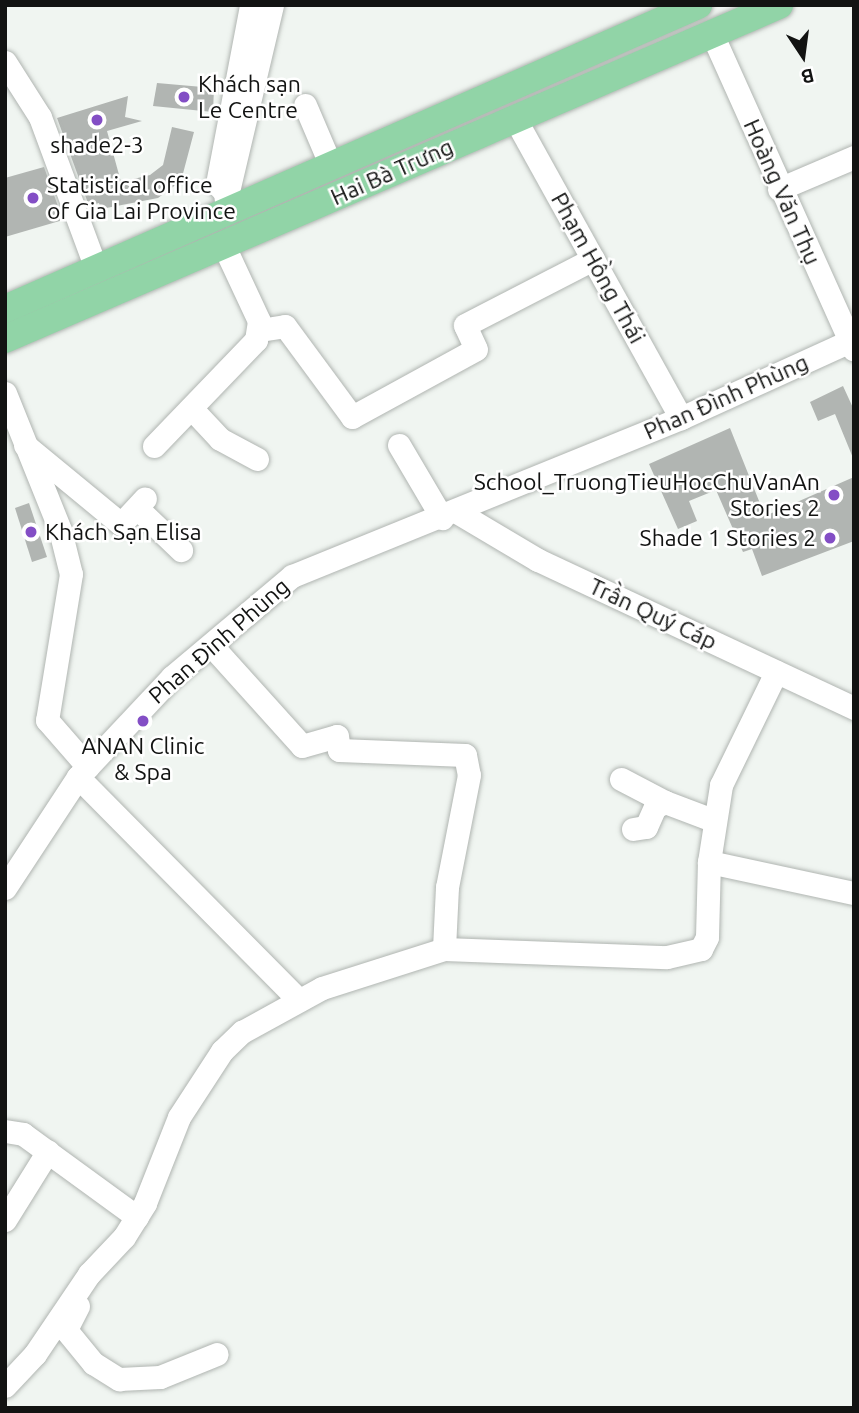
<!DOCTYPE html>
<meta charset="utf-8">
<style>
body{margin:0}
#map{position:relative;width:859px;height:1413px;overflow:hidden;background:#f0f5f1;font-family:Ubuntu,sans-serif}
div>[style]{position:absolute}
.building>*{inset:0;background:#b1b5b2}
.roads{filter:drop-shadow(0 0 2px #b0b5b1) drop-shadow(0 0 2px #b0b5b1)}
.minor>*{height:23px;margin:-11.5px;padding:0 11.5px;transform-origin:11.5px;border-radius:11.5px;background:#fff}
.major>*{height:28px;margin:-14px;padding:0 14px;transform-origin:14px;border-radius:14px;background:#91d4a7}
.dots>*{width:19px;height:19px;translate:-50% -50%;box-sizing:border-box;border:4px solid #fff;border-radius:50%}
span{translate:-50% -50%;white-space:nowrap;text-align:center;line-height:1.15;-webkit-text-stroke:5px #fff;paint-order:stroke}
.poi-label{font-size:23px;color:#121312}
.left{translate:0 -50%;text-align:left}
.right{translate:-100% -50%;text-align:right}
.street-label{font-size:23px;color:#121312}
.frame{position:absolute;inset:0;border:7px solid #121312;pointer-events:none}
.north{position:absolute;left:768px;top:21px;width:70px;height:70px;-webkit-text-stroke:5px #fff;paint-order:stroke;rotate:167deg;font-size:19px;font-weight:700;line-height:28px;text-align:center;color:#121312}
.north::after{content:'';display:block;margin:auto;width:24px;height:32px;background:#121312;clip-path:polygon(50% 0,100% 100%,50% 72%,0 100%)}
</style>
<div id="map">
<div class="building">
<div style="clip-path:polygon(157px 83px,214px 88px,213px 112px,153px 106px)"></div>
<div style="clip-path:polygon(128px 96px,125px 117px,142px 121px,107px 131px,121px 182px,150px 175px,163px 165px,172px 127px,194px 132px,181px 181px,158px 198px,101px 209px,99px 203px,89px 206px,57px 118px)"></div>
<div style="clip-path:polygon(44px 167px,63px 220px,5px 237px,5px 178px)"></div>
<div style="clip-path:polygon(843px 386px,854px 410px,853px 458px,835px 414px,818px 421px,810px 402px)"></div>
<div style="clip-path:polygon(730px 428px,765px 516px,854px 477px,854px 541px,762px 576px,752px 549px,743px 552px,716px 490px,689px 501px,697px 521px,678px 529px,649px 464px)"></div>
<div style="clip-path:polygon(29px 503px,47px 557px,32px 562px,15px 508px)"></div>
</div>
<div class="roads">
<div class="minor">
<div style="left:712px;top:34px;width:346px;rotate:65.8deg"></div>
<div style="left:5px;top:62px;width:65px;rotate:57.5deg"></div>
<div style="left:40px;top:117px;width:161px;rotate:69.7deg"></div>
<div style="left:305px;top:105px;width:66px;rotate:66.9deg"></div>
<div style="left:514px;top:117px;width:344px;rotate:61deg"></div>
<div style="left:229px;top:187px;width:187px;rotate:-76.7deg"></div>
<div style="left:779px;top:189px;width:82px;rotate:-23.1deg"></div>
<div style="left:227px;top:209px;width:17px;rotate:-97deg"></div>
<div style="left:225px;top:192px;width:11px;rotate:-135deg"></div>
<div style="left:217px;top:184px;width:182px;rotate:-79.2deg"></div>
<div style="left:260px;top:330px;width:25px;rotate:-9deg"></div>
<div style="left:285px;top:326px;width:113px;rotate:53.6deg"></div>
<div style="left:352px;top:417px;width:141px;rotate:-28.7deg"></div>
<div style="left:476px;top:349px;width:26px;rotate:-115deg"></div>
<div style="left:465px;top:325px;width:144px;rotate:-27.3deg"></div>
<div style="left:5px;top:393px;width:148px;rotate:68.1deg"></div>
<div style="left:60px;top:530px;width:45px;rotate:76deg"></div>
<div style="left:71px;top:574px;width:148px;rotate:99.3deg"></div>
<div style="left:47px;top:720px;width:62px;rotate:48.9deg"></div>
<div style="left:191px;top:408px;width:42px;rotate:46.9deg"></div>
<div style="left:220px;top:439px;width:42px;rotate:28.4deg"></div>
<div style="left:25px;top:445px;width:124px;rotate:39.5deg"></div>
<div style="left:121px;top:524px;width:35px;rotate:-47deg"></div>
<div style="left:399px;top:445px;width:85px;rotate:59.5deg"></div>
<div style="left:154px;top:446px;width:147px;rotate:-46.1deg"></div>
<div style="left:256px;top:340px;width:19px;rotate:-81deg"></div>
<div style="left:259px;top:321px;width:83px;rotate:-115deg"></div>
<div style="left:137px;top:508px;width:61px;rotate:43.7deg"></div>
<div style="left:457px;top:512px;width:94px;rotate:30.7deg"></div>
<div style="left:538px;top:560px;width:349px;rotate:25.1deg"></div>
<div style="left:211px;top:645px;width:136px;rotate:48deg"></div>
<div style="left:302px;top:746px;width:36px;rotate:-16deg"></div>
<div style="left:337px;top:736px;width:14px;rotate:82deg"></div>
<div style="left:339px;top:750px;width:126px;rotate:2.3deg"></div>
<div style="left:465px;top:755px;width:20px;rotate:79deg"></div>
<div style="left:469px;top:775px;width:114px;rotate:101.1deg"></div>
<div style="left:447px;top:887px;width:62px;rotate:92.8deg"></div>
<div style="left:78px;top:777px;width:314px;rotate:45.3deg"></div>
<div style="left:621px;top:779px;width:50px;rotate:27.6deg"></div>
<div style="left:633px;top:829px;width:13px;rotate:-9deg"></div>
<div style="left:646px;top:827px;width:22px;rotate:-66deg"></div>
<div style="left:655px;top:807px;width:11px;rotate:-27deg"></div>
<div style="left:665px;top:802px;width:53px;rotate:20.8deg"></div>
<div style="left:709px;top:862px;width:148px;rotate:12.1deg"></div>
<div style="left:5px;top:888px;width:133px;rotate:-56.7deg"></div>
<div style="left:78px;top:777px;width:137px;rotate:-46.8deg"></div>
<div style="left:172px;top:677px;width:157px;rotate:-40.1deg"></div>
<div style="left:292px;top:576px;width:420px;rotate:-22.1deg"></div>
<div style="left:681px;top:418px;width:190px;rotate:-24.5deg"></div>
<div style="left:5px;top:1131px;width:18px;rotate:9deg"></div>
<div style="left:23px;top:1134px;width:141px;rotate:36.1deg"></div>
<div style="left:5px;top:1220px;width:81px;rotate:-58.1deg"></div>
<div style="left:78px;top:1306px;width:27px;rotate:117deg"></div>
<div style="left:66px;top:1330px;width:43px;rotate:50.7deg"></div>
<div style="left:93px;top:1363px;width:31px;rotate:32deg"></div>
<div style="left:119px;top:1379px;width:41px;rotate:-2.8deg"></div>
<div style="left:160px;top:1377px;width:61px;rotate:-22deg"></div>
<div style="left:5px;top:1386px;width:44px;rotate:-46.8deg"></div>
<div style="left:35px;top:1354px;width:97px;rotate:-56deg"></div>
<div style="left:89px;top:1274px;width:51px;rotate:-46.6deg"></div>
<div style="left:124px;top:1237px;width:40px;rotate:-58deg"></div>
<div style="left:145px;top:1203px;width:92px;rotate:-68.4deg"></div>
<div style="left:179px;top:1117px;width:79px;rotate:-56.9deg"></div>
<div style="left:222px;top:1051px;width:28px;rotate:-44deg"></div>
<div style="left:242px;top:1032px;width:91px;rotate:-28.8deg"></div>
<div style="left:322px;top:988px;width:128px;rotate:-17.7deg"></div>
<div style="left:444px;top:949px;width:223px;rotate:2.1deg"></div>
<div style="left:667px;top:957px;width:35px;rotate:-13deg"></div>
<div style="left:701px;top:949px;width:13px;rotate:-63deg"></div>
<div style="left:707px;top:937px;width:75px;rotate:-88.5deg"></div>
<div style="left:709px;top:862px;width:78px;rotate:-81.1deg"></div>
<div style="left:721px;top:785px;width:126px;rotate:-64deg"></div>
</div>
<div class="major">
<div style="left:5px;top:309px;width:757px;rotate:-23.69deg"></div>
<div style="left:5px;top:339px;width:843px;rotate:-23.34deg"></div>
</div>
</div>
<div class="dots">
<div style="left:184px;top:97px;background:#834ec5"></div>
<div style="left:97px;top:120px;background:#834ec5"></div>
<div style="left:33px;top:198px;background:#834ec5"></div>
<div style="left:834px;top:495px;background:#834ec5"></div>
<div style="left:31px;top:532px;background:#834ec5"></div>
<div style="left:830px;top:538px;background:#834ec5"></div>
<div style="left:143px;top:721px;background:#834ec5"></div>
</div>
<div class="poi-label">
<span class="left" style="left:198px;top:97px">Khách sạn<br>Le Centre</span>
<span style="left:97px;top:145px">shade2-3</span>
<span class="left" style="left:47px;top:198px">Statistical office<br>of Gia Lai Province</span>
<span class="right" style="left:820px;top:495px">School_TruongTieuHocChuVanAn<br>Stories 2</span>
<span class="left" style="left:45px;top:532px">Khách Sạn Elisa</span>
<span class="right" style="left:816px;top:538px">Shade 1 Stories 2</span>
<span style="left:143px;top:759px">ANAN Clinic<br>&amp; Spa</span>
</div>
<div class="street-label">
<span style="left:392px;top:172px;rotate:-24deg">Hai Bà Trưng</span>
<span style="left:782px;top:192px;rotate:66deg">Hoàng Văn Thụ</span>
<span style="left:598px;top:268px;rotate:61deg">Phạm Hồng Thái</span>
<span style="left:726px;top:397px;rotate:-24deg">Phan Đình Phùng</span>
<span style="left:653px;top:614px;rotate:25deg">Trần Quý Cáp</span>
<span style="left:219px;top:641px;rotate:-41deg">Phan Đình Phùng</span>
</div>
<div class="frame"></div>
<div class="north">B</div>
</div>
